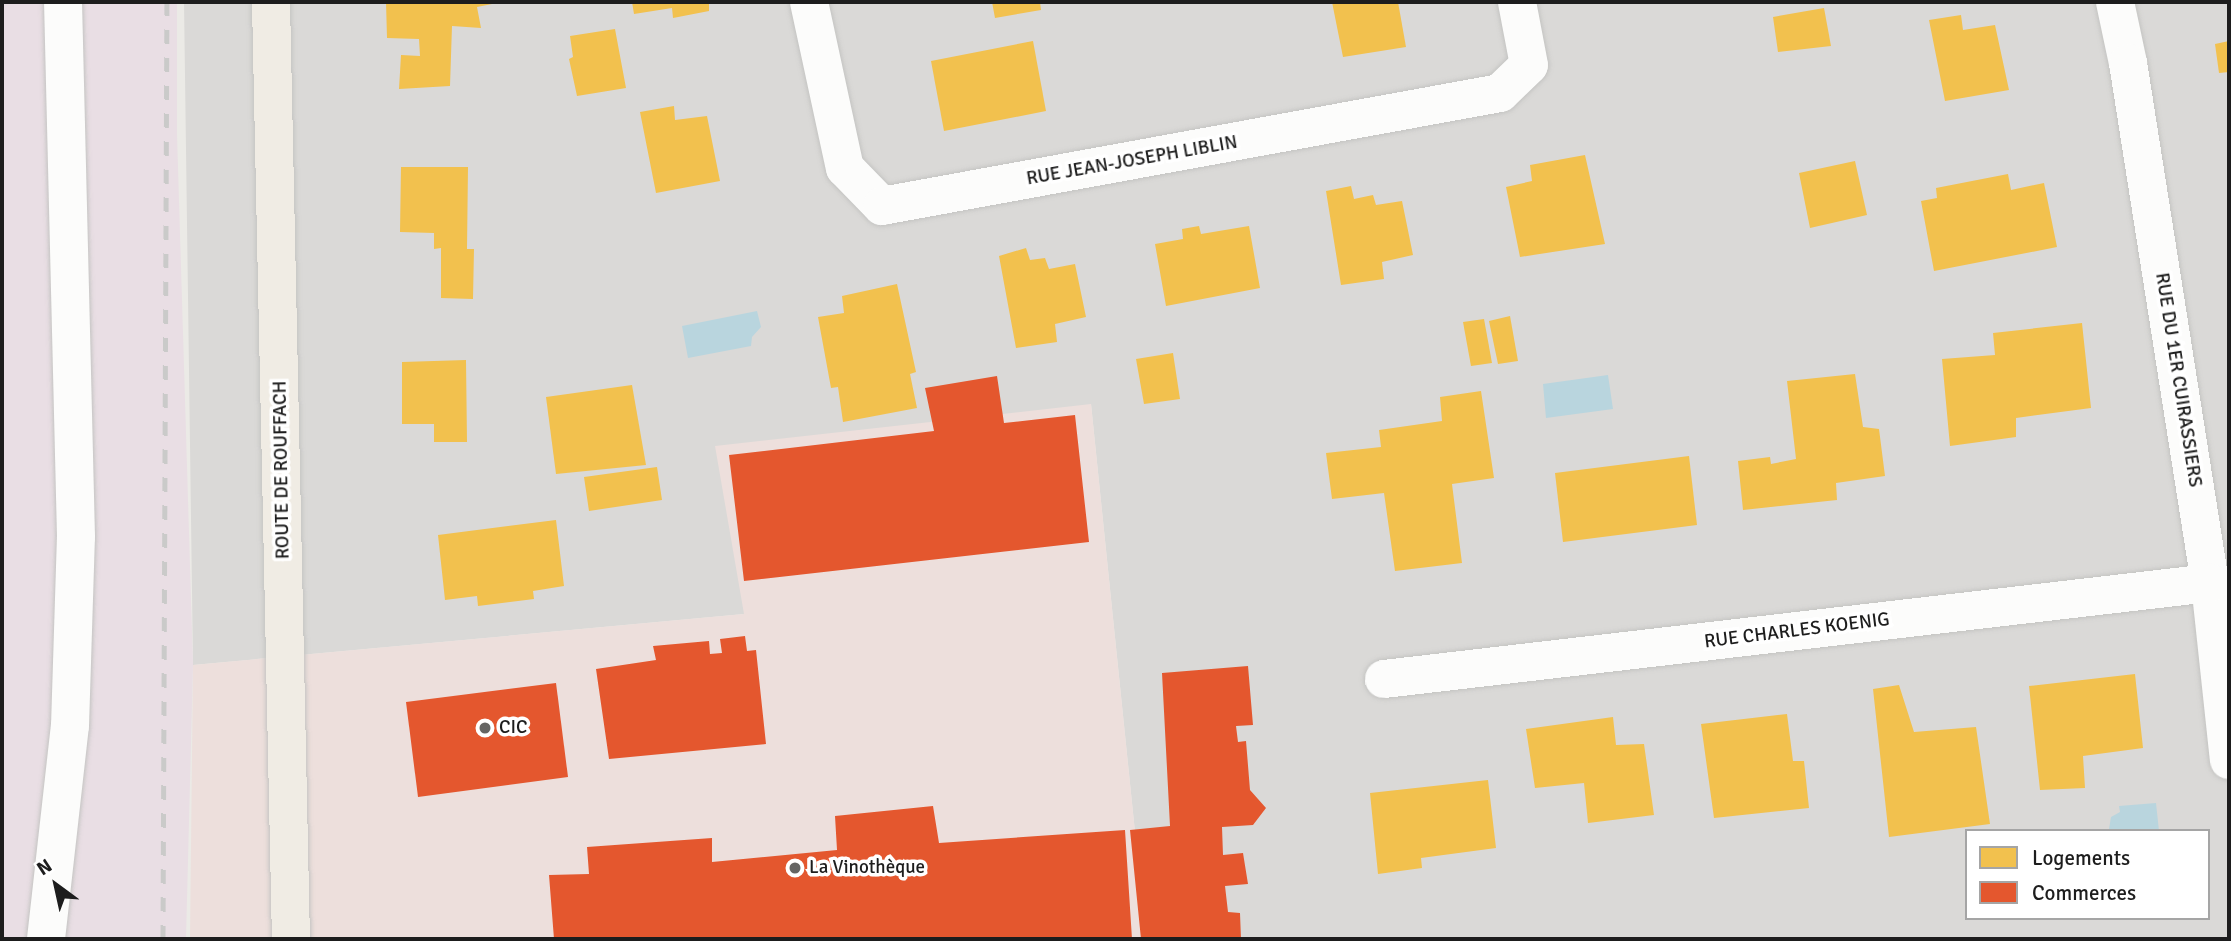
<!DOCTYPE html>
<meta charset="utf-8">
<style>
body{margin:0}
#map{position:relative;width:2231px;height:941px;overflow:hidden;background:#ebeae6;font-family:Signika,sans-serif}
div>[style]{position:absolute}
.residential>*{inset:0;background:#dad9d7}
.commercial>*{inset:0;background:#eddfdc}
.industrial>*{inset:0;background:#e9dee4}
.water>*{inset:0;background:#b9d5de}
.homes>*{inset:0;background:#f2c14e}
.shops>*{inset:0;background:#e4572e}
.roads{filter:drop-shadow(0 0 2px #c4c4c2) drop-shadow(0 0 2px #c4c4c2)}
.minor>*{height:38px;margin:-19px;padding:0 19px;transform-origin:19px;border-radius:19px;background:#fcfcfb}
.major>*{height:38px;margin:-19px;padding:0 19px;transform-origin:19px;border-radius:19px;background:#f0ece4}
.rail>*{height:5px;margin-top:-2.5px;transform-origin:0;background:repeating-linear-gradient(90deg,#cacac9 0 14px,transparent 0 28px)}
.dots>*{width:19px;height:19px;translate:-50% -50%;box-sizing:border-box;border:4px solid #fff;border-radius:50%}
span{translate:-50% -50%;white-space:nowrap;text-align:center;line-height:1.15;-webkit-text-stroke:7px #fff;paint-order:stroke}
.street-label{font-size:19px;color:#1d1d1d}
.poi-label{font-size:19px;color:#1d1d1d}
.left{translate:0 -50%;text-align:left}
.frame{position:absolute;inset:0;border:4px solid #1d1d1d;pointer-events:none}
.legend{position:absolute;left:1965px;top:829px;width:245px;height:91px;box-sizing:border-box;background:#fff;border:2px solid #a5a5a5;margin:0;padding:9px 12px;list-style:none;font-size:21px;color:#1d1d1d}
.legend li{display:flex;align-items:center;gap:14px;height:35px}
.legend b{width:35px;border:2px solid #a5a5a5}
.north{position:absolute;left:21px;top:850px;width:70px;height:70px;-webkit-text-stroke:5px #fff;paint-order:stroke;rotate:327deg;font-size:19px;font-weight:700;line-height:28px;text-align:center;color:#1d1d1d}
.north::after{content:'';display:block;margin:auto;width:24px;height:32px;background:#1d1d1d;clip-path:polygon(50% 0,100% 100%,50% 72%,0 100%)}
</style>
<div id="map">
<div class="residential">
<div style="clip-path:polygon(evenodd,184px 2px,2229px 2px,2229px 939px,1146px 939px,1091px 404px,744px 614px,193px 665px,184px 2px,1967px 831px,2208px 831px,2208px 918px,1967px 918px,1967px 831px)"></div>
</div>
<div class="commercial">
<div style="clip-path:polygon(1091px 404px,1146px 939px,190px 939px,193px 665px,744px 614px,715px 446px)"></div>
</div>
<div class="industrial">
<div style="clip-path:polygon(2px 2px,177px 2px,177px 134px,193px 665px,186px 939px,2px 939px)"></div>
</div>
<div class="water">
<div style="clip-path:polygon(757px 311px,761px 327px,752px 337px,751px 346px,688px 358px,682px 326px)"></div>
<div style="clip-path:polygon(1608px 375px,1613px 409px,1546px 418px,1543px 384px)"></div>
<div style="clip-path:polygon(2156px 803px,2159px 831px,2109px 829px,2111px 817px,2120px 812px,2119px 806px)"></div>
</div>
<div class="homes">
<div style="clip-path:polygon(386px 2px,497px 2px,497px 3px,477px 7px,481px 28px,452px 26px,450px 86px,399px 89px,401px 55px,420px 56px,419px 39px,387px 38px)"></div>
<div style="clip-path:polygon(632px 2px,709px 2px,709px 11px,673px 18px,672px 8px,634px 14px)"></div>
<div style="clip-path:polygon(992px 2px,1040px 2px,1041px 10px,995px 18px)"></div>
<div style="clip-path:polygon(1332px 2px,1398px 2px,1406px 47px,1343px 57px)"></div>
<div style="clip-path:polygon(1824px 8px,1831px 46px,1778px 52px,1773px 17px)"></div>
<div style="clip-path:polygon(1961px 15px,1963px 30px,1995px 25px,2009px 90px,1945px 101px,1929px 20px)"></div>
<div style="clip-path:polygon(615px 29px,626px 88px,577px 96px,569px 59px,573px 57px,570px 36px)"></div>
<div style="clip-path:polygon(1033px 41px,1046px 111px,944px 131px,931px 61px)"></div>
<div style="clip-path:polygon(2229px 41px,2229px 72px,2219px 73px,2215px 44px)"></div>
<div style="clip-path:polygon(674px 106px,675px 120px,707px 116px,720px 181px,656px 193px,640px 112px)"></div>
<div style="clip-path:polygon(1585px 155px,1605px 244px,1520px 257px,1506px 187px,1532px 181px,1530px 165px)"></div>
<div style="clip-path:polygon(1855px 161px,1867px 215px,1810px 228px,1799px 173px)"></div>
<div style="clip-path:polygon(401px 167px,468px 167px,467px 249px,474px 249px,473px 299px,441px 298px,441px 248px,434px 249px,434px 233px,400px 232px)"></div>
<div style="clip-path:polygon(2008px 174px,2011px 190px,2044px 183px,2057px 247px,1934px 271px,1921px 201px,1937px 198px,1936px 188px)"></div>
<div style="clip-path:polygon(1351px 186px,1354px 199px,1373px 195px,1376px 205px,1402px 201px,1413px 255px,1382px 262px,1384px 279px,1341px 285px,1326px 191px)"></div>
<div style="clip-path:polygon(1199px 226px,1201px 234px,1249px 226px,1260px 288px,1166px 306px,1155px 244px,1183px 239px,1182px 229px)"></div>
<div style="clip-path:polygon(1026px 248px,1030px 260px,1045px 258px,1049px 269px,1075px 264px,1086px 317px,1055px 324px,1057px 342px,1016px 348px,999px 256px)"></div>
<div style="clip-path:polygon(897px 284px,916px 372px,910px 374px,917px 408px,843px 422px,838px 387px,831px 388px,818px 317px,844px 313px,842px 296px)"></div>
<div style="clip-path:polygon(1510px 316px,1518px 361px,1498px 364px,1489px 321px)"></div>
<div style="clip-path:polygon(1484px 319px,1492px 363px,1471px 366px,1463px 322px)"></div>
<div style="clip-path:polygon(2082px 323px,2091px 408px,2016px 418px,2016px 437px,1950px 446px,1942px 359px,1995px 355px,1993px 333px)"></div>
<div style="clip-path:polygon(1173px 353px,1180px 399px,1144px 404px,1136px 359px)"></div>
<div style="clip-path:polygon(466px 360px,467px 442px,434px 442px,434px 424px,402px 424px,402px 362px)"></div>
<div style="clip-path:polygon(1855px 374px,1863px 427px,1879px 429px,1885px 476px,1836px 483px,1837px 500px,1743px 510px,1738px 461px,1770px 457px,1771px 464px,1796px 459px,1787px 381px)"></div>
<div style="clip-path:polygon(632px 385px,646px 465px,556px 474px,546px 397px)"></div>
<div style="clip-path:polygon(1481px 391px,1494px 478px,1452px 484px,1462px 563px,1395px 571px,1384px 493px,1332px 499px,1326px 453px,1381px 447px,1379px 430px,1442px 421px,1440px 397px)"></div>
<div style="clip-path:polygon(1689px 456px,1697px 525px,1563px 542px,1555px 473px)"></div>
<div style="clip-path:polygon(657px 467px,662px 500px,589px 511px,584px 477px)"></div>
<div style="clip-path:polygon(556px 520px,564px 586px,533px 591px,534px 599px,478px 606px,477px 596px,445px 600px,438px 535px)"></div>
<div style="clip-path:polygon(2135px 674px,2143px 748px,2083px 756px,2085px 788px,2040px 790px,2029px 686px)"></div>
<div style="clip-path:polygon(1899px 685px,1914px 732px,1976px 727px,1990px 824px,1889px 837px,1873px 689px)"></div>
<div style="clip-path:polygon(1787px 714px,1793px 761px,1804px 761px,1809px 808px,1714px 818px,1701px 724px)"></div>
<div style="clip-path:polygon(1613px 717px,1616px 745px,1644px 744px,1654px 815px,1588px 823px,1584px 783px,1535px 788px,1526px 729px)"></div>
<div style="clip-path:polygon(1488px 780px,1496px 848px,1421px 858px,1422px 868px,1378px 874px,1370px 793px)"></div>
</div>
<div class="shops">
<div style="clip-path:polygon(997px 376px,1004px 423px,1075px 415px,1089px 542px,744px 581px,729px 455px,934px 431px,925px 388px)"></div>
<div style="clip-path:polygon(745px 636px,747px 651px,756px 650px,766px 744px,609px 759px,596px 669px,656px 660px,653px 646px,709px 641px,710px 654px,722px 653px,720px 639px)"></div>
<div style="clip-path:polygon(1248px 666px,1253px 725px,1236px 726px,1238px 742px,1246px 741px,1250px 790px,1266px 808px,1253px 825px,1222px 827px,1223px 855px,1243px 853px,1248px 884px,1225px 886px,1228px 912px,1240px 913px,1241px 939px,1141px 939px,1130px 830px,1170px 826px,1162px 673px)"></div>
<div style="clip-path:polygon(556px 683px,568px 777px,418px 797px,406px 702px)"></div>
<div style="clip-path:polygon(933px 806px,939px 843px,1125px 830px,1132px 939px,554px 939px,549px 875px,589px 874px,587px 847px,712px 838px,712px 862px,837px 850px,835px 816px)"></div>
</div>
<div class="roads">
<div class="minor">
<div style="left:809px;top:2px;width:170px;rotate:77.8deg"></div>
<div style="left:845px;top:168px;width:53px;rotate:45.8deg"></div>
<div style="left:882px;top:206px;width:628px;rotate:-10.36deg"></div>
<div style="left:1500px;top:93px;width:40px;rotate:-44deg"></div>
<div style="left:1529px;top:65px;width:64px;rotate:-100.8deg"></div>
<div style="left:2115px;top:2px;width:62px;rotate:78deg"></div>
<div style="left:2128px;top:63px;width:526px;rotate:81.04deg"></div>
<div style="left:2210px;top:583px;width:178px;rotate:83.9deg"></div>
<div style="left:1384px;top:679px;width:832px;rotate:-6.63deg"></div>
<div style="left:46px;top:939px;width:214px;rotate:-83.6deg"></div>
<div style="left:70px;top:726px;width:189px;rotate:-88.2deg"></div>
<div style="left:76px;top:537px;width:535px;rotate:-91.39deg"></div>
</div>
<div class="major">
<div style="left:271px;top:2px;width:937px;rotate:88.78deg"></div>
</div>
</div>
<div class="rail">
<div style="left:163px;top:939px;width:937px;rotate:-89.76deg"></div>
</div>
<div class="dots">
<div style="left:485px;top:728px;background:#656563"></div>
<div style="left:795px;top:868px;background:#656563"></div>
</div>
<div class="street-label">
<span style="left:1132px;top:161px;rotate:-10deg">RUE JEAN-JOSEPH LIBLIN</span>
<span style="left:2178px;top:380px;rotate:81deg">RUE DU 1ER CUIRASSIERS</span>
<span style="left:282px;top:470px;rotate:-91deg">ROUTE DE ROUFFACH</span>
<span style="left:1797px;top:631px;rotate:-7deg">RUE CHARLES KOENIG</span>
</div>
<div class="poi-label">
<span class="left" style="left:499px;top:728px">CIC</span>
<span class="left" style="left:809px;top:868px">La Vinothèque</span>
</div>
<div class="frame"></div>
<ul class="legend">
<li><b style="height:19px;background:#f2c14e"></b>Logements</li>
<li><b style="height:19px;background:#e4572e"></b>Commerces</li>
</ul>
<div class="north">N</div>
</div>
